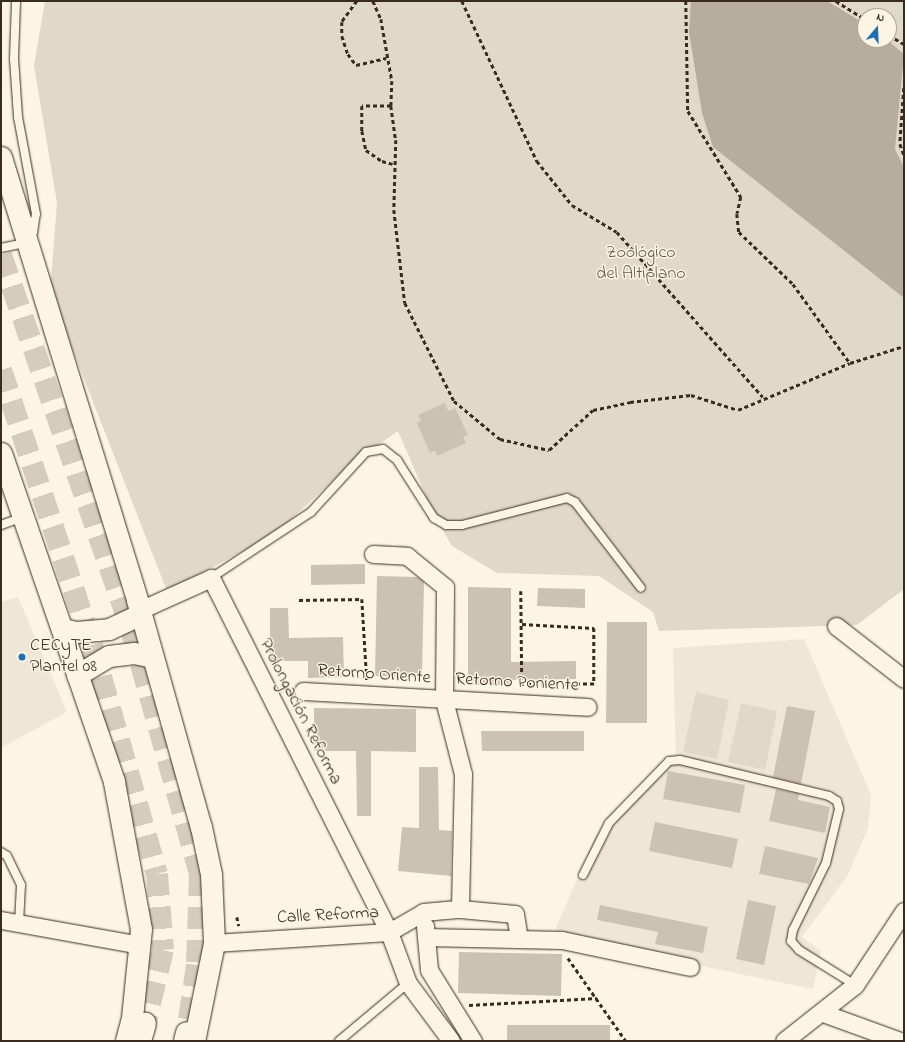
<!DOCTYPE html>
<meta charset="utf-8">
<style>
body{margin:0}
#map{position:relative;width:905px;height:1042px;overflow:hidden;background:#fcf5e5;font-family:"Indie Flower",sans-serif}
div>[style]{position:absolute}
.built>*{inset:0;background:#eee6d6}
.green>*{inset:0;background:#e0d8c8}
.water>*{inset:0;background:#b7ad9e}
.building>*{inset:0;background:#ccc2b3}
.primary-tunnel>*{height:22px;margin-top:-11px;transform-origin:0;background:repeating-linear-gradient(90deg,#d5ccbd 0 22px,transparent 0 33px)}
.path>*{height:2.5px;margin-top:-1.25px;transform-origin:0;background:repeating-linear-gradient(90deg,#3b2a1e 0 4px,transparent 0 7px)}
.roads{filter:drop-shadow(0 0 1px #3b2a1e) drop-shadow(0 0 1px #3b2a1e)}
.service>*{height:8px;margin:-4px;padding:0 4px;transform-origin:4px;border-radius:4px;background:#fcf5e5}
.minor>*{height:17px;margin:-8.5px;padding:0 8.5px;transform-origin:8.5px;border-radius:8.5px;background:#fcf5e5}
.tertiary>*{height:21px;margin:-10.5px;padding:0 10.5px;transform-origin:10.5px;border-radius:10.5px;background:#fcf5e5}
.primary>*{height:22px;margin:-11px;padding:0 11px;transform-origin:11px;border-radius:11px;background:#fcf5e5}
.dots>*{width:11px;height:11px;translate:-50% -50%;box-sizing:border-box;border:2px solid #fcf5e5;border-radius:50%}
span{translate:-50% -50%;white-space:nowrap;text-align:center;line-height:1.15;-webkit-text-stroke:3px #fcf5e5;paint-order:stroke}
.park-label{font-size:18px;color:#645648}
.poi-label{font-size:18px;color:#3b2a1e}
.left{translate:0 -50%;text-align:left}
.street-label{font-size:18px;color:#3b2a1e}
.frame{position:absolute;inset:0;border:2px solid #3b2a1e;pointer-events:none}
.north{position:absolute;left:857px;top:8px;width:40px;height:40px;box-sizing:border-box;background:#fcf5e5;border:1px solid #afa495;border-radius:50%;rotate:19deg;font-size:11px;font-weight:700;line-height:16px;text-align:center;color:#3b2a1e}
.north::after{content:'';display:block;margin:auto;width:14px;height:18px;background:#1f6fb2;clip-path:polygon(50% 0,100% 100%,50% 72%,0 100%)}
</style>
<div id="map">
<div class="built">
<div style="clip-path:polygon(18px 597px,67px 712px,1px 748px,1px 602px)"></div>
<div style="clip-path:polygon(804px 639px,871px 795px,868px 828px,848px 875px,802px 937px,821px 951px,813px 989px,561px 937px,555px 930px,596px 835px,676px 761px,673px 648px)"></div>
</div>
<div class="green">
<div style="clip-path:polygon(evenodd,45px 1px,904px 1px,904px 589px,857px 625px,659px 631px,653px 612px,599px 576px,497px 573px,452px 546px,434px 515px,398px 431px,352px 463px,274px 535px,167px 591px,50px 292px,57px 203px,34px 66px,45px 1px,865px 16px,889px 16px,889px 40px,865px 40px,865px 16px)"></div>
<div style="clip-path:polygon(696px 692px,729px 700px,717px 759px,683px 752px)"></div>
<div style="clip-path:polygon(741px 703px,777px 711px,765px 770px,728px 762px)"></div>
</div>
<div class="water">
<div style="clip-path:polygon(691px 1px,827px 1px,865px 24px,865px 40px,887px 40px,904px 54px,895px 149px,904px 167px,904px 298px,713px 147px,702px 113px,689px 32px)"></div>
</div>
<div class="building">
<div style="clip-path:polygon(445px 403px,448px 411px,455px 408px,468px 435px,463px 437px,466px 443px,437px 456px,435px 450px,430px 453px,417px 423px,421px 421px,418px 415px)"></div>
<div style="clip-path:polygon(365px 564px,365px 584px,311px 585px,311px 565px)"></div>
<div style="clip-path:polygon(377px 576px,417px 577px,424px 582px,422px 677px,375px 676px)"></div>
<div style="clip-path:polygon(468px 587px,511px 588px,511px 662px,576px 661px,576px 679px,511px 680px,511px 685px,468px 685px)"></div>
<div style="clip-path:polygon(538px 588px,585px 589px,585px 608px,537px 606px)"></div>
<div style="clip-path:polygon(270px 608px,288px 608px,289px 638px,343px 637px,344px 677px,308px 678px,308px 661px,270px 661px)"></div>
<div style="clip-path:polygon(607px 622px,647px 622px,647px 723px,606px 723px)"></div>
<div style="clip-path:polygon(787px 706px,815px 711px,801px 784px,773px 777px)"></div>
<div style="clip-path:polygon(314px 708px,416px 709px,416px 752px,371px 751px,371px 816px,357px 816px,356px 751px,314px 751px)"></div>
<div style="clip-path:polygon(481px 731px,584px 731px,584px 751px,482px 751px)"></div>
<div style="clip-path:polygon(419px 767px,438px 767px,439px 830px,452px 831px,451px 876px,398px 871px,402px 827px,419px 828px)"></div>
<div style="clip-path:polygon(668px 771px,745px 785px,740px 813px,663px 799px)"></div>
<div style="clip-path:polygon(776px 789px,799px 794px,798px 800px,830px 807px,825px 833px,769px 821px)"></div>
<div style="clip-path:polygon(655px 822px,738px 839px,732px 868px,649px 851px)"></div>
<div style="clip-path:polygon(765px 846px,818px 858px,809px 884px,759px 874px)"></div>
<div style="clip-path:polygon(748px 900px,776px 906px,764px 965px,736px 959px)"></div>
<div style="clip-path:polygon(600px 905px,708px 927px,703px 953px,655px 944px,658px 932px,597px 920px)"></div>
<div style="clip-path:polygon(459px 952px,562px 954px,561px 996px,458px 993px)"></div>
<div style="clip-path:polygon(507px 1025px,610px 1025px,610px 1041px,507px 1041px)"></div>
</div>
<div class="primary-tunnel">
<div style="left:1px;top:255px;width:399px;rotate:70.8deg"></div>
<div style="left:132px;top:632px;width:251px;rotate:74.3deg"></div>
<div style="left:200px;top:874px;width:91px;rotate:91.9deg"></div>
<div style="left:197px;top:965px;width:56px;rotate:98.3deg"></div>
<div style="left:1px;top:370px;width:290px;rotate:71.7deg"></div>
<div style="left:92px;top:645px;width:238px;rotate:74.2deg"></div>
<div style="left:157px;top:874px;width:76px;rotate:85.5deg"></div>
<div style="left:163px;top:950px;width:76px;rotate:103.7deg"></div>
</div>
<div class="path">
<div style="left:357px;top:1px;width:26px;rotate:126deg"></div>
<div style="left:342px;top:22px;width:14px;rotate:90deg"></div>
<div style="left:342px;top:36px;width:19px;rotate:72deg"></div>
<div style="left:348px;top:54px;width:14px;rotate:54deg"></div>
<div style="left:356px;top:65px;width:31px;rotate:-13deg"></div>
<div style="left:373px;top:1px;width:20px;rotate:66deg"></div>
<div style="left:381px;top:19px;width:63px;rotate:79.9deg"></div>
<div style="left:392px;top:81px;width:25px;rotate:92deg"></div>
<div style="left:391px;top:106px;width:34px;rotate:82deg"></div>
<div style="left:396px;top:140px;width:70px;rotate:91.6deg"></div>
<div style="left:394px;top:210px;width:94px;rotate:83.3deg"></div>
<div style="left:405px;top:303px;width:110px;rotate:63.4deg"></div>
<div style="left:454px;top:401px;width:60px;rotate:39.6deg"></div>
<div style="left:500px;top:439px;width:50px;rotate:12.7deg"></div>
<div style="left:549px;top:450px;width:59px;rotate:-42.3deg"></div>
<div style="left:593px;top:410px;width:38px;rotate:-12deg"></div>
<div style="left:630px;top:402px;width:61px;rotate:-6.5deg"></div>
<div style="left:691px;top:395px;width:49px;rotate:17.7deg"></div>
<div style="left:738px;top:410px;width:121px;rotate:-22.8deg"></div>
<div style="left:850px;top:363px;width:57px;rotate:-17.5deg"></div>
<div style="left:462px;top:1px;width:177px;rotate:64.9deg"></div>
<div style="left:537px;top:161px;width:56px;rotate:51.5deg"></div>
<div style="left:572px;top:205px;width:52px;rotate:31deg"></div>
<div style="left:617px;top:232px;width:220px;rotate:48.5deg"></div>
<div style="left:686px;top:1px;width:110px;rotate:89deg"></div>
<div style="left:688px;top:111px;width:101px;rotate:58.4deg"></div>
<div style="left:741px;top:197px;width:17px;rotate:103deg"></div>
<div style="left:737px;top:214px;width:18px;rotate:84deg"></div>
<div style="left:739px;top:232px;width:75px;rotate:43.9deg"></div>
<div style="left:793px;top:284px;width:97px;rotate:54.2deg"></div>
<div style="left:836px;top:1px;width:34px;rotate:32deg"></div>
<div style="left:889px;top:35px;width:17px;rotate:31deg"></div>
<div style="left:904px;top:88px;width:56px;rotate:94.1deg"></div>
<div style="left:900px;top:144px;width:12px;rotate:70deg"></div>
<div style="left:391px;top:106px;width:29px;rotate:180deg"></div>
<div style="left:362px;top:106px;width:25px;rotate:90deg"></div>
<div style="left:362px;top:131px;width:19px;rotate:78deg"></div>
<div style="left:366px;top:150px;width:19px;rotate:35deg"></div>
<div style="left:382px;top:161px;width:11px;rotate:15deg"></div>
<div style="left:521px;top:591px;width:95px;rotate:89.4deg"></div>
<div style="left:299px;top:600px;width:63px;rotate:-0.9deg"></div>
<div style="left:362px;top:599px;width:81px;rotate:86.5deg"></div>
<div style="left:522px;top:624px;width:72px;rotate:3.2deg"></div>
<div style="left:594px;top:628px;width:56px;rotate:90deg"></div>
<div style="left:594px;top:684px;width:72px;rotate:180deg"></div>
<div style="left:237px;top:917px;width:9px;rotate:77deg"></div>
<div style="left:568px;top:958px;width:101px;rotate:55.1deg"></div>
<div style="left:469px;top:1005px;width:128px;rotate:-3.1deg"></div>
</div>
<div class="roads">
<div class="service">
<div style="left:1px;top:248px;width:25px;rotate:-12deg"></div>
<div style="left:25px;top:243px;width:14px;rotate:-54deg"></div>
<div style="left:33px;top:232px;width:18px;rotate:-81deg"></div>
<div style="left:36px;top:214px;width:99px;rotate:-100.5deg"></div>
<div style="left:18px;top:117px;width:58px;rotate:-93.9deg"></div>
<div style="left:14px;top:59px;width:58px;rotate:-88deg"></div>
<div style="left:1px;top:525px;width:23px;rotate:-20deg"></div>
<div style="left:211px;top:578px;width:120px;rotate:-33.4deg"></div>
<div style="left:311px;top:512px;width:81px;rotate:-47.5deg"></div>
<div style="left:366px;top:452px;width:17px;rotate:-10deg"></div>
<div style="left:383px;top:449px;width:18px;rotate:38deg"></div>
<div style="left:397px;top:460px;width:69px;rotate:57.5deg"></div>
<div style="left:434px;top:518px;width:14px;rotate:30deg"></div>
<div style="left:446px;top:525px;width:16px"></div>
<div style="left:462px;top:525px;width:108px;rotate:-14.4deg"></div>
<div style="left:567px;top:498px;width:9px;rotate:27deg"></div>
<div style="left:575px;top:502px;width:108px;rotate:52.5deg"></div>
<div style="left:1px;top:852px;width:7px;rotate:34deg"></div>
<div style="left:7px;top:856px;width:32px;rotate:64deg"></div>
<div style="left:21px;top:885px;width:38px;rotate:93deg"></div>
<div style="left:583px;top:875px;width:58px;rotate:-63.4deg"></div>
<div style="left:609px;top:823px;width:86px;rotate:-45.9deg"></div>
<div style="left:669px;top:761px;width:11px;rotate:-5deg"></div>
<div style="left:680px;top:760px;width:153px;rotate:13.6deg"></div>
<div style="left:829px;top:796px;width:9px;rotate:32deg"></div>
<div style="left:837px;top:801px;width:8px;rotate:76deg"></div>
<div style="left:839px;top:809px;width:56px;rotate:103.5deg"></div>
<div style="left:826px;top:863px;width:75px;rotate:116.2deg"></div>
<div style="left:793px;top:930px;width:11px;rotate:100deg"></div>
<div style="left:791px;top:941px;width:12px;rotate:48deg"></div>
<div style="left:799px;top:950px;width:66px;rotate:32deg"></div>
<div style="left:339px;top:1041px;width:90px;rotate:-40deg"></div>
</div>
<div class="minor">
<div style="left:373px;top:554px;width:34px;rotate:3deg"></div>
<div style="left:407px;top:556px;width:49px;rotate:39.2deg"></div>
<div style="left:445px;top:587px;width:113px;rotate:90.5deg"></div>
<div style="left:444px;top:700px;width:76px;rotate:75.6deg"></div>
<div style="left:463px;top:774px;width:135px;rotate:91.3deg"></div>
<div style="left:140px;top:610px;width:78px;rotate:-24.3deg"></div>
<div style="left:211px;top:578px;width:396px;rotate:63.3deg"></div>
<div style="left:389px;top:932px;width:54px;rotate:69.6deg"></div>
<div style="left:408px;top:983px;width:72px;rotate:53.4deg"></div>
<div style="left:836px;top:626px;width:86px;rotate:37.9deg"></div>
<div style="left:303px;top:691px;width:285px;rotate:3.2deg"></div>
<div style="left:1px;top:920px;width:141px;rotate:10.2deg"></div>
<div style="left:425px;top:926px;width:44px;rotate:84.8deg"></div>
<div style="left:429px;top:970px;width:84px;rotate:58.2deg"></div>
<div style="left:426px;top:937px;width:136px;rotate:1.3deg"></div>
<div style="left:562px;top:940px;width:131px;rotate:11.9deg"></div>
<div style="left:214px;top:943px;width:175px;rotate:-3.6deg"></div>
<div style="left:389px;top:932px;width:39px;rotate:-30deg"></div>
<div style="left:423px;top:912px;width:37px;rotate:-5deg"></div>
<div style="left:460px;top:909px;width:55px;rotate:5.2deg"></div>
<div style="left:515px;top:914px;width:25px;rotate:81deg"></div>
<div style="left:823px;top:1013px;width:82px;rotate:20deg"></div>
<div style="left:784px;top:1041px;width:90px;rotate:-38.3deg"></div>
<div style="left:855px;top:985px;width:89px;rotate:-56.5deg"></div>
</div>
<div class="tertiary">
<div style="left:1px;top:157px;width:463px;rotate:72.9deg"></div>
<div style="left:137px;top:600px;width:236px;rotate:74.3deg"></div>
<div style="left:201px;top:827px;width:48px;rotate:78deg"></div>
<div style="left:211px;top:874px;width:69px;rotate:87.5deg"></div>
<div style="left:214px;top:943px;width:100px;rotate:101.5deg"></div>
<div style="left:1px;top:453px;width:348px;rotate:71deg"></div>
<div style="left:114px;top:782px;width:149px;rotate:79.6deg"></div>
<div style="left:141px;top:929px;width:89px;rotate:95.8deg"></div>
<div style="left:132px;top:1018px;width:24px;rotate:105deg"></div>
<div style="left:63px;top:629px;width:13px;rotate:13deg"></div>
<div style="left:76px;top:632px;width:33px;rotate:-5deg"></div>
<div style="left:109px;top:629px;width:29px;rotate:-25deg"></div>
<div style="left:135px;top:617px;width:9px;rotate:-54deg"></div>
<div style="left:77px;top:675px;width:37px;rotate:-31deg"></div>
<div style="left:109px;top:656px;width:25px;rotate:-7deg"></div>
<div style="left:134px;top:653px;width:19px;rotate:12deg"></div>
</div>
<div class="primary">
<div style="left:140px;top:1041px;width:18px;rotate:-74deg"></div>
<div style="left:185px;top:1041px;width:8px;rotate:-76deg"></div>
</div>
</div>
<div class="dots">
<div style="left:22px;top:657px;background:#1f6fb2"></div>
</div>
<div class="park-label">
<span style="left:641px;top:264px">Zoológico<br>del Altiplano</span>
</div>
<div class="poi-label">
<span class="left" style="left:30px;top:657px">CECyTE<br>Plantel 08</span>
</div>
<div class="street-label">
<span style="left:374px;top:675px;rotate:4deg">Retorno Oriente</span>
<span style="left:517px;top:683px;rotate:3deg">Retorno Poniente</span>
<span style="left:300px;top:712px;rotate:63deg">Prolongación Reforma</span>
<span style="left:328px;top:916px;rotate:-3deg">Calle Reforma</span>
</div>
<div class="frame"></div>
<div class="north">N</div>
</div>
